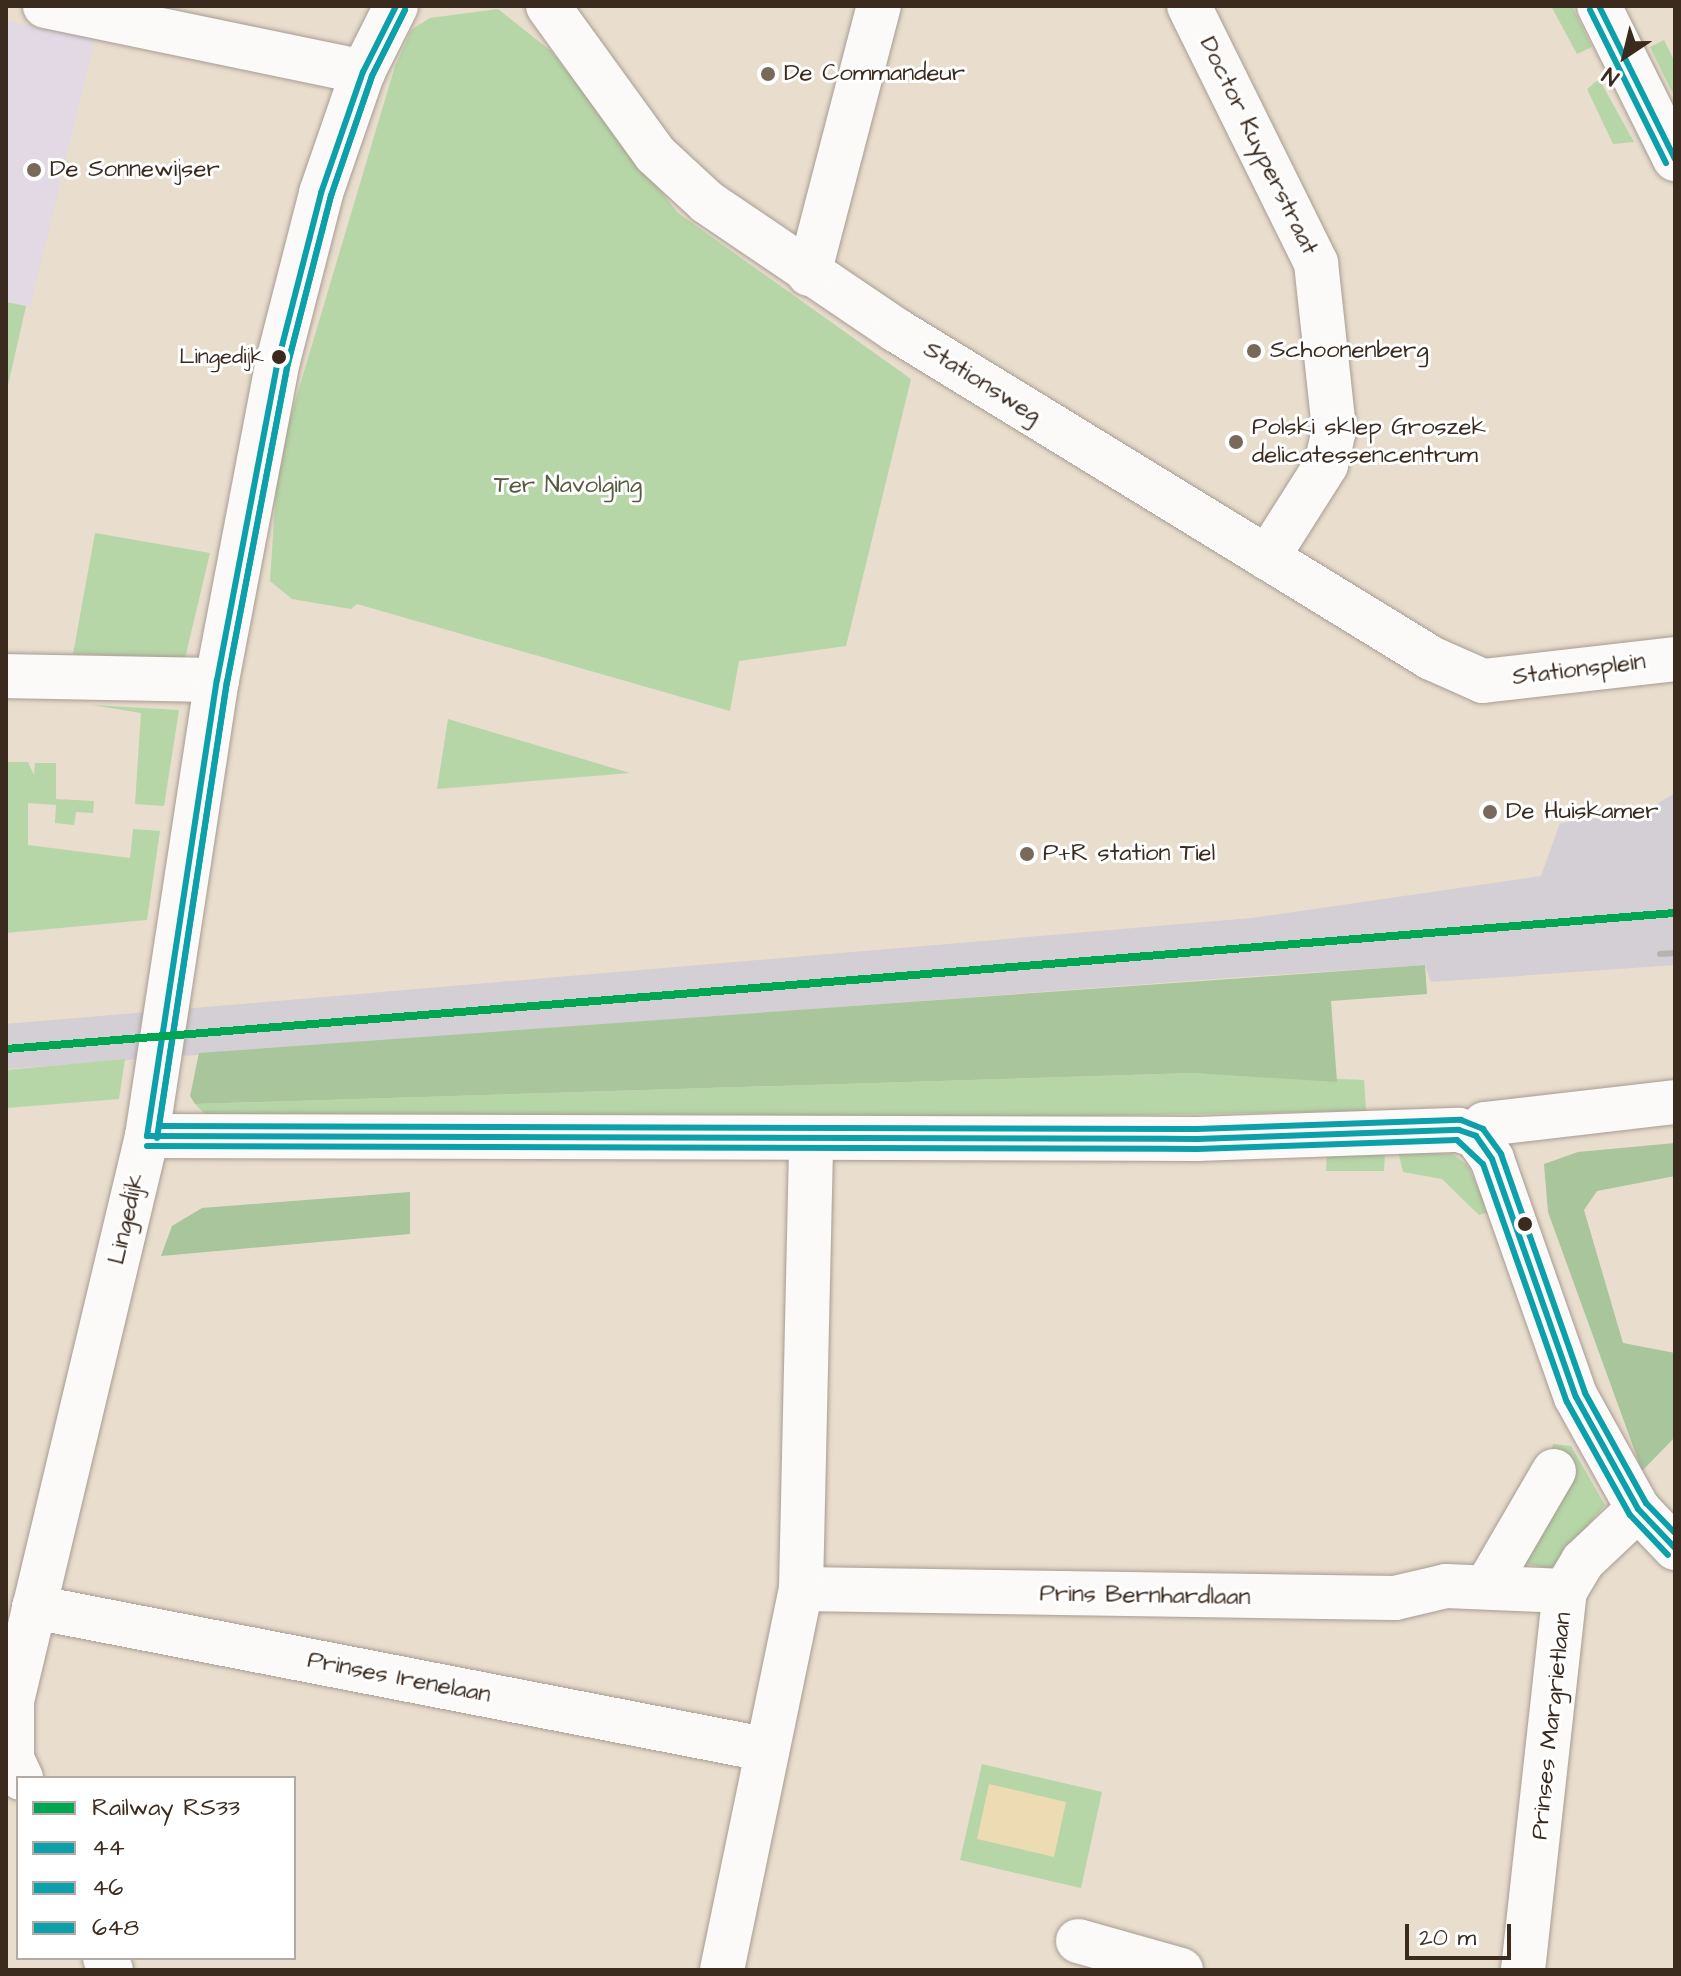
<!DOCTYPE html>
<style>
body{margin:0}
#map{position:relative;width:1681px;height:1976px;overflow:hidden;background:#e9ddcd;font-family:"Architects Daughter",sans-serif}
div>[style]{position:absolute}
.built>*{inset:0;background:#e2d9e4}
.industrial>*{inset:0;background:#d4ced5}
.green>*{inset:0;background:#b6d6a7}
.forest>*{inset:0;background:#a8c59c}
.sand>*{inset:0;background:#ecdbb3}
.roads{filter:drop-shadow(0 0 2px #a69d93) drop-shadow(0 0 2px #a69d93)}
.minor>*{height:44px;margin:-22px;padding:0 22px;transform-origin:22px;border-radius:22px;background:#fcfaf8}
.rail>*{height:6px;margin:-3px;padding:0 3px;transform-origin:3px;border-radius:3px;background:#b6b2ae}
.bus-1>*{height:6px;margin:-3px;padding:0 3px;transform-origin:3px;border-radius:3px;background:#0ca0aa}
.bus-2>*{height:6px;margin:-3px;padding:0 3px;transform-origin:3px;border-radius:3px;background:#0ca0aa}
.bus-3>*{height:6px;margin:-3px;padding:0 3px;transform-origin:3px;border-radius:3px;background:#0ca0aa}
.rail-1>*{height:8px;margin:-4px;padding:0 4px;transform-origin:4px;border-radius:4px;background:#00a651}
.dots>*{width:22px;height:22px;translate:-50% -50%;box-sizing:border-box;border:4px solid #fff;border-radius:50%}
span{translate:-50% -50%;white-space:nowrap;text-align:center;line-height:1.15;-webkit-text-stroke:6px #fff;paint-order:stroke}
.bus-label{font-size:22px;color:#3b2a1e}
.right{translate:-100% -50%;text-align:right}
.poi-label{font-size:24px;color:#3b2a1e}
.left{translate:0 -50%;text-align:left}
.street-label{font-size:24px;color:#3b2a1e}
.park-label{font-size:24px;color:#545c3e}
.frame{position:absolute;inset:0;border:8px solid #3b2a1e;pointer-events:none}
.legend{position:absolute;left:16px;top:1776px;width:280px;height:184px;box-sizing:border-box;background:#fff;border:2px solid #b1aaa5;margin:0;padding:10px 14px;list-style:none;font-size:24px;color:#3b2a1e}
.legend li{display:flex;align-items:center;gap:16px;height:40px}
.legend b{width:40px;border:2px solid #b1aaa5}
.north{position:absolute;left:1585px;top:16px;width:80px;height:80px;-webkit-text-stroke:6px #fff;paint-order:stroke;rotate:215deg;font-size:22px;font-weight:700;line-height:32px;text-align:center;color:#3b2a1e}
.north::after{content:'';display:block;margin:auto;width:28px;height:36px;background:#3b2a1e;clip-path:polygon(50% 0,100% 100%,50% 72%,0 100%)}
.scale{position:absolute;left:1405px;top:1924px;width:106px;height:36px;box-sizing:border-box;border:4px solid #3b2a1e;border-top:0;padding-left:10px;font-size:24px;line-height:28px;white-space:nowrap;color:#3b2a1e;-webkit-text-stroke:6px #fff;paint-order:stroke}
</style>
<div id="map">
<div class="built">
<div style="clip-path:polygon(6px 21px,95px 39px,30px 307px,6px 302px)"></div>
</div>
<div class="industrial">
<div style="clip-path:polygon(1675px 793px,1675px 965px,1431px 982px,1425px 965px,1228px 978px,6px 1069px,6px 1024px,1252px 918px,1541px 876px,1560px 823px,1644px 812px)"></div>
</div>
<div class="green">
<div style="clip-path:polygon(1551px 6px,1572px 6px,1592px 47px,1577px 54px)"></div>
<div style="clip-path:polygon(498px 9px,551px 51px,678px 213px,911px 379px,846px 646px,739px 661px,730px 711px,357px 604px,351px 609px,292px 599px,270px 581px,278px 459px,395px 66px,412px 29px,430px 18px)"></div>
<div style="clip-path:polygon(1664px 40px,1675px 62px,1675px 98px,1650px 47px)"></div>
<div style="clip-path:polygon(1599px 79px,1634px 142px,1613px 144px,1587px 89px)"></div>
<div style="clip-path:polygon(6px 302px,26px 306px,6px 394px)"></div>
<div style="clip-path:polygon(95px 533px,210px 553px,185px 658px,73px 654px)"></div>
<div style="clip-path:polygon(92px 705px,179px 710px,164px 806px,135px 804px,141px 713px)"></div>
<div style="clip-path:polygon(448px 719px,630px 773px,437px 789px)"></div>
<div style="clip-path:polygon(6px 762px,28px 762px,34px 775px,35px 763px,56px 763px,56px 799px,94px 801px,93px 813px,76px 812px,74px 825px,55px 823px,56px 805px,28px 803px,28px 845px,130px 858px,133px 829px,160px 831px,147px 920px,6px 933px)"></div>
<div style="clip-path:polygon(125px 1059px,119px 1099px,6px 1108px,6px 1070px)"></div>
<div style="clip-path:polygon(1193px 1073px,1364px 1080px,1366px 1111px,687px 1123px,212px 1121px,195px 1104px)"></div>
<div style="clip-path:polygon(1398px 1151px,1453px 1154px,1468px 1166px,1489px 1212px,1479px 1215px,1442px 1179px,1403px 1172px)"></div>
<div style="clip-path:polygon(1327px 1154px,1385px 1154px,1384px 1171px,1326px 1171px)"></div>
<div style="clip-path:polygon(1553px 1444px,1571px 1446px,1605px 1505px,1551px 1569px,1522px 1563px)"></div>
<div style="clip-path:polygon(982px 1764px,1102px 1792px,1081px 1888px,960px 1860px)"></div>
</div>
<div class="forest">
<div style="clip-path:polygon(1425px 965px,1427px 994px,1331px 1001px,1337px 1082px,1193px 1073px,195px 1104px,190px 1096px,199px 1053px)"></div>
<div style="clip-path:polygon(1675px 1143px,1675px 1176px,1597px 1191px,1584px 1210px,1623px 1343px,1675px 1353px,1675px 1437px,1642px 1471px,1548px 1212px,1544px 1164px,1578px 1152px)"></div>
<div style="clip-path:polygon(410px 1192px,410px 1234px,161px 1256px,172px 1226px,202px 1208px)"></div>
</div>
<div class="sand">
<div style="clip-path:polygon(989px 1784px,1066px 1802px,1054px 1857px,977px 1839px)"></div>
</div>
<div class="roads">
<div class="minor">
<div style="left:45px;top:6px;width:325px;rotate:11.7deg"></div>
<div style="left:548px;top:6px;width:183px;rotate:54.1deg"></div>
<div style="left:655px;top:154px;width:71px;rotate:42.7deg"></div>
<div style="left:707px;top:202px;width:228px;rotate:34.1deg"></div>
<div style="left:896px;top:330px;width:628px;rotate:31.51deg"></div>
<div style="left:1431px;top:658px;width:57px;rotate:23.9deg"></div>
<div style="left:1483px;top:681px;width:193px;rotate:-6.5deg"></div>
<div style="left:1189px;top:6px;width:287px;rotate:63.7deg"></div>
<div style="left:1316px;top:263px;width:168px;rotate:83.8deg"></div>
<div style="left:1334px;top:430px;width:36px;rotate:103deg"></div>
<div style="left:1326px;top:465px;width:110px;rotate:122.4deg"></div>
<div style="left:1599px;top:6px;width:171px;rotate:63.6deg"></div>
<div style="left:809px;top:274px;width:277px;rotate:-75.4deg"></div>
<div style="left:6px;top:676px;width:211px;rotate:1.1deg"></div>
<div style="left:147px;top:1136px;width:1050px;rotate:0.16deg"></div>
<div style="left:1197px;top:1139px;width:262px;rotate:-2deg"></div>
<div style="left:1459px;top:1130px;width:18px;rotate:19deg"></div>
<div style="left:1476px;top:1136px;width:28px;rotate:55deg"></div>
<div style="left:1492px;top:1159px;width:252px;rotate:70.6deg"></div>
<div style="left:1576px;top:1397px;width:128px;rotate:61deg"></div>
<div style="left:1638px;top:1509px;width:54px;rotate:46.5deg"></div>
<div style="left:1476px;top:1136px;width:15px;rotate:-53deg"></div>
<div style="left:1485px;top:1124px;width:191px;rotate:-6.6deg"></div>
<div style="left:1487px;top:1586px;width:133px;rotate:-59.8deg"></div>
<div style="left:801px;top:1589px;width:594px;rotate:0.87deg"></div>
<div style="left:1395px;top:1598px;width:52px;rotate:-13.2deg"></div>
<div style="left:1446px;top:1586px;width:119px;rotate:2.4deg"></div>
<div style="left:34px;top:1607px;width:744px;rotate:11.01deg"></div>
<div style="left:21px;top:1778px;width:21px;rotate:-115deg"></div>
<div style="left:12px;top:1759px;width:58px;rotate:-90deg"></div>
<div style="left:12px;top:1701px;width:581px;rotate:-76.56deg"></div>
<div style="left:147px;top:1136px;width:461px;rotate:-81.3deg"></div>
<div style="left:217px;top:680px;width:325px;rotate:-79.2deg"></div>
<div style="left:278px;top:361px;width:173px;rotate:-75.6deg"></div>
<div style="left:321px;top:193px;width:128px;rotate:-70.9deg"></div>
<div style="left:363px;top:72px;width:74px;rotate:-63.4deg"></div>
<div style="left:1078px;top:1941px;width:107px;rotate:15.7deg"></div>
<div style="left:105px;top:1958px;width:13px;rotate:63deg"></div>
<div style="left:722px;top:1970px;width:389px;rotate:-78.3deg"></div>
<div style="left:801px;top:1589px;width:450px;rotate:-88.7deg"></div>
<div style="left:1523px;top:1970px;width:381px;rotate:-83.7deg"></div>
<div style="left:1565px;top:1591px;width:35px;rotate:-59deg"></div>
<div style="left:1583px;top:1561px;width:76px;rotate:-43.4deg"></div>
</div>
</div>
<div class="rail">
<div style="left:1660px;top:954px;width:15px;rotate:-4deg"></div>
</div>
<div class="bus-1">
<div style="left:1599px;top:6px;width:171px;rotate:63.6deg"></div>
<div style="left:147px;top:1136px;width:1050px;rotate:0.16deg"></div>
<div style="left:1197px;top:1139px;width:262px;rotate:-2deg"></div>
<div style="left:1459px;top:1130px;width:18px;rotate:19deg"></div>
<div style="left:1476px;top:1136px;width:28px;rotate:55deg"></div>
<div style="left:1492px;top:1159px;width:252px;rotate:70.6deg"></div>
<div style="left:1576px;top:1397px;width:128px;rotate:61deg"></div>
<div style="left:1638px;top:1509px;width:54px;rotate:46.5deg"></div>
<div style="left:147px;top:1136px;width:461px;rotate:-81.3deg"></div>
<div style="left:217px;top:680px;width:325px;rotate:-79.2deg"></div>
<div style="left:278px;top:361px;width:173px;rotate:-75.6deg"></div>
<div style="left:321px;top:193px;width:128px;rotate:-70.9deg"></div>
<div style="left:363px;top:72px;width:74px;rotate:-63.4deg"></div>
</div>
<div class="bus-2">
<div style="left:1590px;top:10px;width:171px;rotate:63.6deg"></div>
<div style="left:157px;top:1138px;width:461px;rotate:-81.3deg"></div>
<div style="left:227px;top:682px;width:325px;rotate:-79.2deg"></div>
<div style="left:288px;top:363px;width:172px;rotate:-75.6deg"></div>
<div style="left:331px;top:196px;width:127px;rotate:-71.1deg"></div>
<div style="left:372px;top:76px;width:74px;rotate:-63.4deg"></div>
<div style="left:147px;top:1146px;width:1050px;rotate:0.16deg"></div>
<div style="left:1197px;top:1149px;width:260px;rotate:-2deg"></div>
<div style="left:1457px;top:1140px;width:35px;rotate:43deg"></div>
<div style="left:1483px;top:1164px;width:252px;rotate:70.6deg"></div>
<div style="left:1567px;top:1402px;width:129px;rotate:60.9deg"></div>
<div style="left:1630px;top:1515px;width:55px;rotate:46.5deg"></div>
</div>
<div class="bus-3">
<div style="left:405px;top:10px;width:74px;rotate:116.6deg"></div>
<div style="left:372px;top:76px;width:127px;rotate:108.9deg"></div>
<div style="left:331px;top:196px;width:172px;rotate:104.4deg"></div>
<div style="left:288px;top:363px;width:325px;rotate:100.8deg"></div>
<div style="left:227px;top:682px;width:449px;rotate:98.7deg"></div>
<div style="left:159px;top:1126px;width:1038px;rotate:0.17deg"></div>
<div style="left:1197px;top:1129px;width:264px;rotate:-2deg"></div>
<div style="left:1461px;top:1120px;width:24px;rotate:22deg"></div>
<div style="left:1483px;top:1129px;width:31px;rotate:54deg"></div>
<div style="left:1501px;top:1154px;width:253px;rotate:70.6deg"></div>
<div style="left:1585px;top:1393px;width:126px;rotate:61deg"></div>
<div style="left:1646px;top:1503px;width:42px;rotate:46deg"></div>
</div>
<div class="rail-1">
<div style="left:6px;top:1049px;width:1675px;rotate:-4.66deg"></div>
</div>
<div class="dots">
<div style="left:768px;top:74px;background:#78695b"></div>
<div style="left:34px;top:170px;background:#78695b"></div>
<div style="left:1254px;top:351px;background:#78695b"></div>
<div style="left:279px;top:357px;background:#3b2a1e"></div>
<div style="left:1236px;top:442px;background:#78695b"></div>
<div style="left:1490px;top:812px;background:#78695b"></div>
<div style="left:1027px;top:854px;background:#78695b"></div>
<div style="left:1525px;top:1224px;background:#3b2a1e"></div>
</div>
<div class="bus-label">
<span class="right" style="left:264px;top:357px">Lingedijk</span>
</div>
<div class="poi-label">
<span class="left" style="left:784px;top:74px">De Commandeur</span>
<span class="left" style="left:50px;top:170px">De Sonnewijser</span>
<span class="left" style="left:1270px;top:351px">Schoonenberg</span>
<span class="left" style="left:1252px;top:442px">Polski sklep Groszek<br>delicatessencentrum</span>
<span class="left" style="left:1506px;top:812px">De Huiskamer</span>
<span class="left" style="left:1043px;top:854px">P+R station Tiel</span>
</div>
<div class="street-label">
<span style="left:1258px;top:146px;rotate:64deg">Doctor Kuyperstraat</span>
<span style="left:982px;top:383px;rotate:32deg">Stationsweg</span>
<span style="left:1579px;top:670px;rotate:-7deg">Stationsplein</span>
<span style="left:127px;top:1219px;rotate:-77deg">Lingedijk</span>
<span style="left:1145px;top:1596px;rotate:1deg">Prins Bernhardlaan</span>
<span style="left:399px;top:1678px;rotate:11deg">Prinses Irenelaan</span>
<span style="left:1552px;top:1726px;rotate:-84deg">Prinses Margrietlaan</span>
</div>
<div class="park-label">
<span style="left:568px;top:486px">Ter Navolging</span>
</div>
<div class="frame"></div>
<ul class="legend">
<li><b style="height:10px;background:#00a651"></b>Railway RS33</li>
<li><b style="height:10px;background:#0ca0aa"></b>44</li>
<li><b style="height:10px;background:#0ca0aa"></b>46</li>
<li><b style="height:10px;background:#0ca0aa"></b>648</li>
</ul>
<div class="north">N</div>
<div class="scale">20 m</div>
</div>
